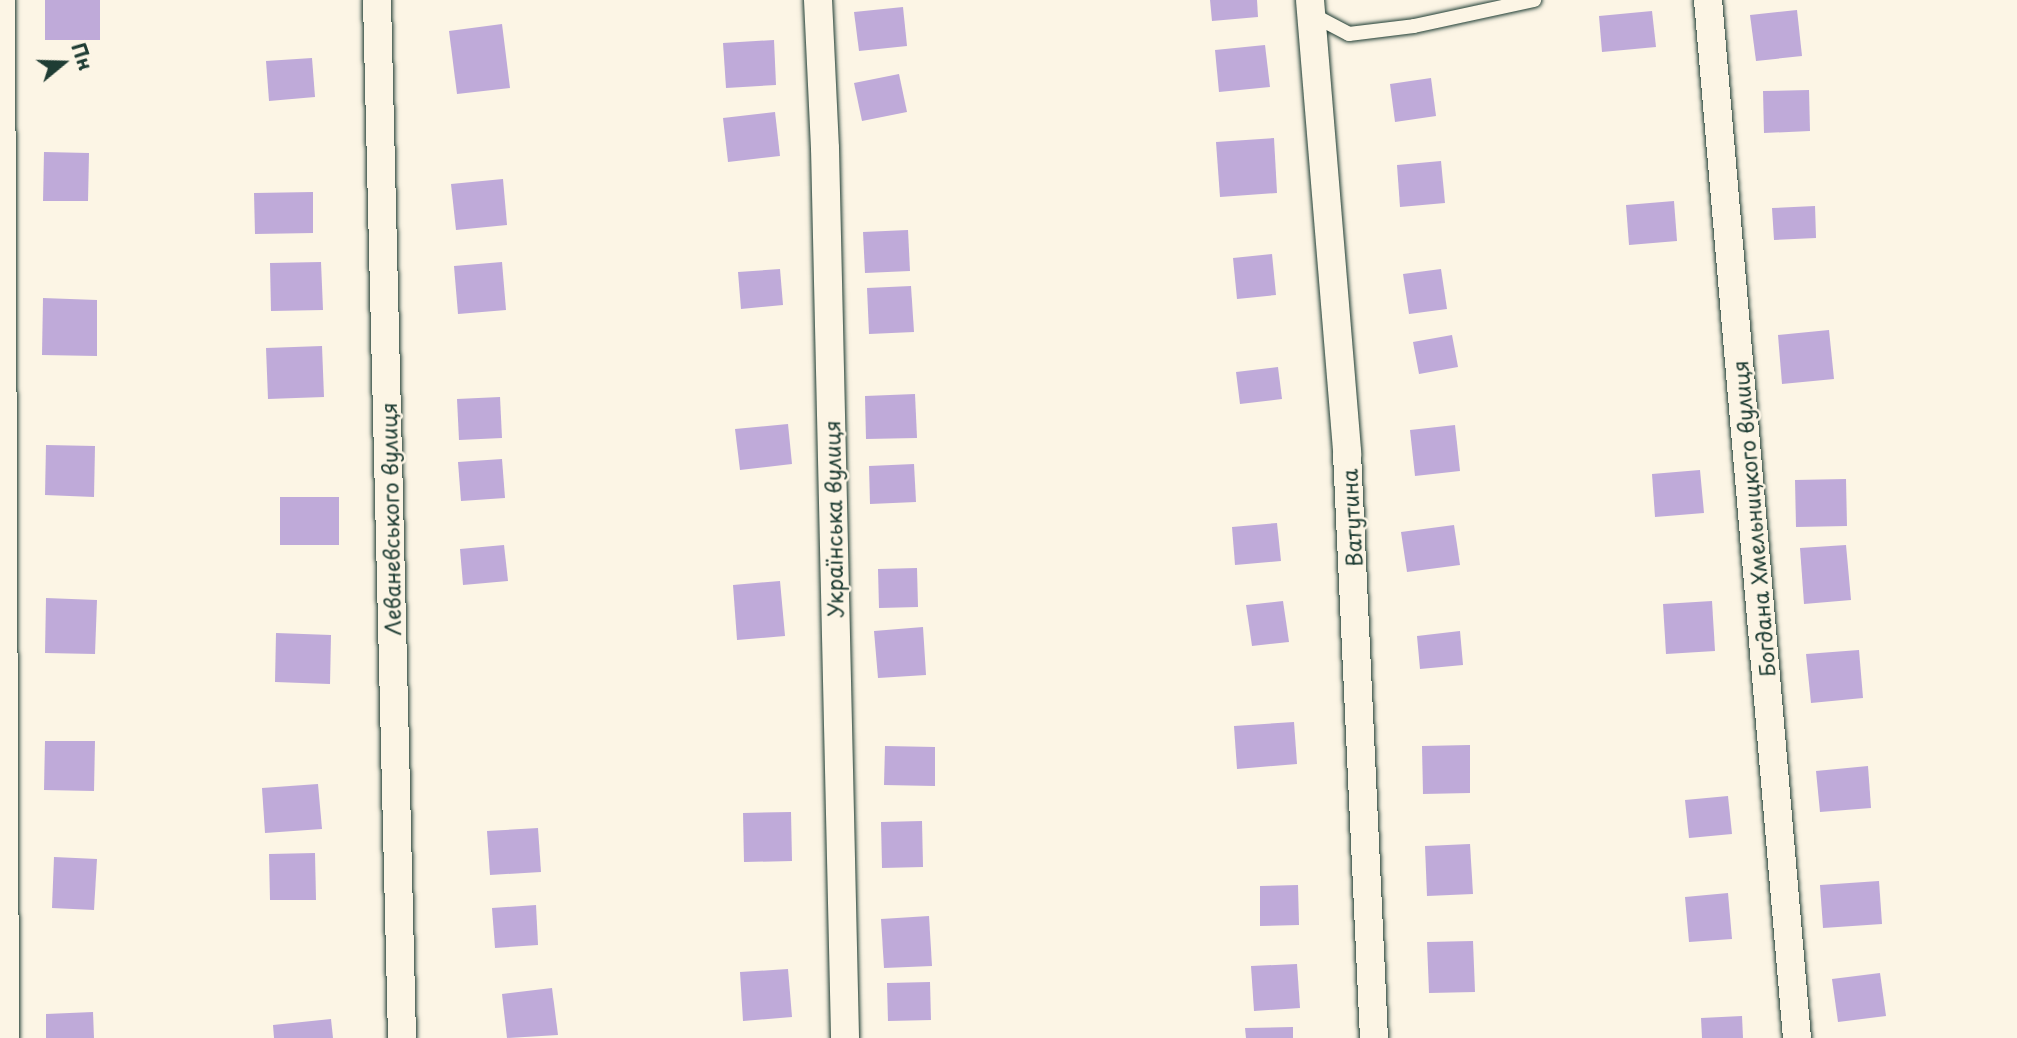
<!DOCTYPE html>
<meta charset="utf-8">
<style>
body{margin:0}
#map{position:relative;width:2017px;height:1038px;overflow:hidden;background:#fcf5e5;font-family:"Playpen Sans",sans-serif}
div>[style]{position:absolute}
.building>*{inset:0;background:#bfaad9}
.roads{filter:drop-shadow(0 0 2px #1f3d34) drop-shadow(0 0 2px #1f3d34)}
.service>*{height:14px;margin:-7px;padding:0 7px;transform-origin:7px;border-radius:7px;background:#fcf5e5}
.minor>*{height:28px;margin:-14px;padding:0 14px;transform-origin:14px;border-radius:14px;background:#fcf5e5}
span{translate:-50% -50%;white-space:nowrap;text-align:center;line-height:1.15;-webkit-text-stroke:5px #fcf5e5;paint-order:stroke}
.street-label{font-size:21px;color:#1f3d34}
.north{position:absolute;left:28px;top:28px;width:70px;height:70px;-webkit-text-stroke:5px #fcf5e5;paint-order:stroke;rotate:71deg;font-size:19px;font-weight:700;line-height:28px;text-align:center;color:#1f3d34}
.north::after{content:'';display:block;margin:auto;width:24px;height:32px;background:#1f3d34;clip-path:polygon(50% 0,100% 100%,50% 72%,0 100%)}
</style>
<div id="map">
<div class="building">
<div style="clip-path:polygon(45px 0,100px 0,100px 40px,45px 40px)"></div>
<div style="clip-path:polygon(1210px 0,1257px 0,1258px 17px,1212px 21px)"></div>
<div style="clip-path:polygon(903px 7px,907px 46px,859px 51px,854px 12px)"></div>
<div style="clip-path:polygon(1797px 10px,1802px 56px,1756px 61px,1750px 15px)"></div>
<div style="clip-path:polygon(1652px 11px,1656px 47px,1602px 52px,1599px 16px)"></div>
<div style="clip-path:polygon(502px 24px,510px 88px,457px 94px,449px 31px)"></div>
<div style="clip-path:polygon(774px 40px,776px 85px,726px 88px,723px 43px)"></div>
<div style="clip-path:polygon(1265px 45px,1270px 87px,1219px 92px,1215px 50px)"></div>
<div style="clip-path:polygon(312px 58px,315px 97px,269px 101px,266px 61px)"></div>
<div style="clip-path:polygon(899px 74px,907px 112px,862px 121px,854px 83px)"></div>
<div style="clip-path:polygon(1431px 78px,1436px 116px,1395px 122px,1390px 84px)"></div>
<div style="clip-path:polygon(1809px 90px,1810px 131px,1764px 133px,1763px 91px)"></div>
<div style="clip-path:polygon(775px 112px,780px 156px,728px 162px,723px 118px)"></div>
<div style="clip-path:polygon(1274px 138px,1277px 193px,1220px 197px,1216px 142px)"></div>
<div style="clip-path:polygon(44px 152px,89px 153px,88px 201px,43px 201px)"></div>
<div style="clip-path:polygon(1441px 161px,1445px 203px,1400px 207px,1397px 165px)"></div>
<div style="clip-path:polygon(503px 179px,507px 225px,456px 230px,451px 184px)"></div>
<div style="clip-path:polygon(313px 192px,313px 233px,255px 234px,254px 193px)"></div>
<div style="clip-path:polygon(1674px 201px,1677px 241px,1629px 245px,1626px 205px)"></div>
<div style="clip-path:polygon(1815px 206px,1816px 238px,1774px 240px,1772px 208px)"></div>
<div style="clip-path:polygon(908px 230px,910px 271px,865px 273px,863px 232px)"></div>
<div style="clip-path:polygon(1272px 254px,1276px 295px,1237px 299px,1233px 258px)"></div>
<div style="clip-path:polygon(321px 262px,323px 310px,271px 311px,270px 263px)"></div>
<div style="clip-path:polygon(502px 262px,506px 310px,458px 314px,454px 266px)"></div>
<div style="clip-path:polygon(780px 269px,783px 305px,741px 309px,738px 272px)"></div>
<div style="clip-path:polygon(1441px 269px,1447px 309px,1409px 314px,1403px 274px)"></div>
<div style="clip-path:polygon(911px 286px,914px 332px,869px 334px,867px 288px)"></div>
<div style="clip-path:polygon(43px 298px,97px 300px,97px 356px,42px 355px)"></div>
<div style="clip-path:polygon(1829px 330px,1834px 379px,1782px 384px,1778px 335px)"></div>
<div style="clip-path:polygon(1452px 335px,1458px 367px,1419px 374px,1413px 342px)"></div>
<div style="clip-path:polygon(322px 346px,324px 397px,268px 399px,266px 348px)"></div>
<div style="clip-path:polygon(1278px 367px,1282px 399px,1240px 404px,1236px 372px)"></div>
<div style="clip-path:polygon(915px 394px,917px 438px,866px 439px,865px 396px)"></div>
<div style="clip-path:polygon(500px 397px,502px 438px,459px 440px,457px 399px)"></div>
<div style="clip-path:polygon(788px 424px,792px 464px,740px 470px,735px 429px)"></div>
<div style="clip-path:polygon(1455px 425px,1460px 471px,1415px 476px,1410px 430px)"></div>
<div style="clip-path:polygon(46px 445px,95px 446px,94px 497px,45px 495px)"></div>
<div style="clip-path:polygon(502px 459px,505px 498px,461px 501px,458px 462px)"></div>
<div style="clip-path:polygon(914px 464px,916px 502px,870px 504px,869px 466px)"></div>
<div style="clip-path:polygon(1700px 470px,1704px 513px,1655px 517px,1652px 474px)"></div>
<div style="clip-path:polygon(1846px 479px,1847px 526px,1796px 527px,1795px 480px)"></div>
<div style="clip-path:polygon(280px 497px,339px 497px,339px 545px,280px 545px)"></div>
<div style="clip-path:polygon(1277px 523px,1281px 561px,1235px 565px,1232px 527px)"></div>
<div style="clip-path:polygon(1454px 525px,1460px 565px,1407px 572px,1401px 532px)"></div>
<div style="clip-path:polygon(504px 545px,508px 581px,463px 585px,460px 549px)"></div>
<div style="clip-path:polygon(1846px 545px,1851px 600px,1804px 604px,1800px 548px)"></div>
<div style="clip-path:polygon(917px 568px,918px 607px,879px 608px,878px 569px)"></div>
<div style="clip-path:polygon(780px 581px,785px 636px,737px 640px,733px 585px)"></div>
<div style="clip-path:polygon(46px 598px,97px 600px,95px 654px,45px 653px)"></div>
<div style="clip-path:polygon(1283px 601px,1289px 642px,1252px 646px,1246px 605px)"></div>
<div style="clip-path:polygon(1712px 601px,1715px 651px,1666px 654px,1663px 604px)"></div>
<div style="clip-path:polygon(923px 627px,926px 675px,878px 678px,874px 631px)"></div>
<div style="clip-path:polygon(1460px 631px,1463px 665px,1420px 669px,1417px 636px)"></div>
<div style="clip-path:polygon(276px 633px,331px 635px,330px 684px,275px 682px)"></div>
<div style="clip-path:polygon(1859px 650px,1863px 698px,1811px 703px,1806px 654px)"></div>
<div style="clip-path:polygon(1294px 722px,1297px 764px,1237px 769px,1234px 726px)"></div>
<div style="clip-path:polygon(45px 741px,95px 741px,94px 791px,44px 790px)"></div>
<div style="clip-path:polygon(1470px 745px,1470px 793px,1423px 794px,1422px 746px)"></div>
<div style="clip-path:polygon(885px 746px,935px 747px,935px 786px,884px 785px)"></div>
<div style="clip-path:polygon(1868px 766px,1871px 808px,1820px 812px,1816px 771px)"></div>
<div style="clip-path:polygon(318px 784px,322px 829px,265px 833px,262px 788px)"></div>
<div style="clip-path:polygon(1728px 796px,1732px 834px,1689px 838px,1685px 800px)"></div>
<div style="clip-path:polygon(791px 812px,792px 861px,744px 862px,743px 813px)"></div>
<div style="clip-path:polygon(922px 821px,923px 867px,882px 868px,881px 822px)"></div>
<div style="clip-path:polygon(538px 828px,541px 872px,490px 875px,487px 831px)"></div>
<div style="clip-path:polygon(1470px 844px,1473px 894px,1427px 896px,1425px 846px)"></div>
<div style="clip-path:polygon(315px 853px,316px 900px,270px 900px,269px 854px)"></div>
<div style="clip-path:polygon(54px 857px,97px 859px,94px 910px,52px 908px)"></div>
<div style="clip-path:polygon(1879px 881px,1882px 924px,1823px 928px,1820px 885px)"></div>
<div style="clip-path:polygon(1298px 885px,1299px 925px,1260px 926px,1260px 886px)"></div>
<div style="clip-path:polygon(1728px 893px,1732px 939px,1689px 942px,1685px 897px)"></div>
<div style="clip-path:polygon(536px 905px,538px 945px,495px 948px,492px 908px)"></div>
<div style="clip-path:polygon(929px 916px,932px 966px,884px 968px,881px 919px)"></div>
<div style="clip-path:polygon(1473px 941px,1475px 992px,1429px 993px,1427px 942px)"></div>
<div style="clip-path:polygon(1297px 964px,1300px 1008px,1254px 1011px,1251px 966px)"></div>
<div style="clip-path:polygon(788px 969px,792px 1017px,743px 1021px,740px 972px)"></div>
<div style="clip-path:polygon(1880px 973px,1886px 1016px,1838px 1022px,1832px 979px)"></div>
<div style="clip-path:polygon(930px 982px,931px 1020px,888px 1021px,887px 983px)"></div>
<div style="clip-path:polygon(552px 988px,558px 1035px,507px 1038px,502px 994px)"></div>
<div style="clip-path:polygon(93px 1012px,94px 1038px,46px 1038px,46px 1014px)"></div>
<div style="clip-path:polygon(1742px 1016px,1743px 1038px,1702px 1038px,1701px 1018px)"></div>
<div style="clip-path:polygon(331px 1019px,333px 1038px,274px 1038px,273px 1025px)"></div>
<div style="clip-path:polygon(1293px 1027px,1293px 1038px,1246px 1038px,1245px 1028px)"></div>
</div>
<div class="roads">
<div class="service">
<div style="left:1311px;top:14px;width:43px;rotate:27.8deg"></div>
<div style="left:1349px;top:34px;width:65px;rotate:-7deg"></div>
<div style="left:1414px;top:26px;width:123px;rotate:-12.2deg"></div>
</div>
<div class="minor">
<div style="left:1px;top:0;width:1038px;rotate:89.78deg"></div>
<div style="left:377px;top:0;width:1038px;rotate:88.62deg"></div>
<div style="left:818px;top:0;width:148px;rotate:87.3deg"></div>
<div style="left:825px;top:148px;width:890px;rotate:88.71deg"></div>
<div style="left:1310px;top:0;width:455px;rotate:85.3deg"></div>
<div style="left:1347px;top:453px;width:586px;rotate:87.36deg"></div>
<div style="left:1708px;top:0;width:1042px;rotate:85.1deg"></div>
</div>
</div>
<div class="street-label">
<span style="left:1351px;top:518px;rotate:-93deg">Ватутина</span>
<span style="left:390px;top:519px;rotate:-91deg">Леваневського вулиця</span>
<span style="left:833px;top:519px;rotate:-91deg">Українська вулиця</span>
<span style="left:1753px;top:519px;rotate:-95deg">Богдана Хмельницкого вулиця</span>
</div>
<div class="north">Пн</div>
</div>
